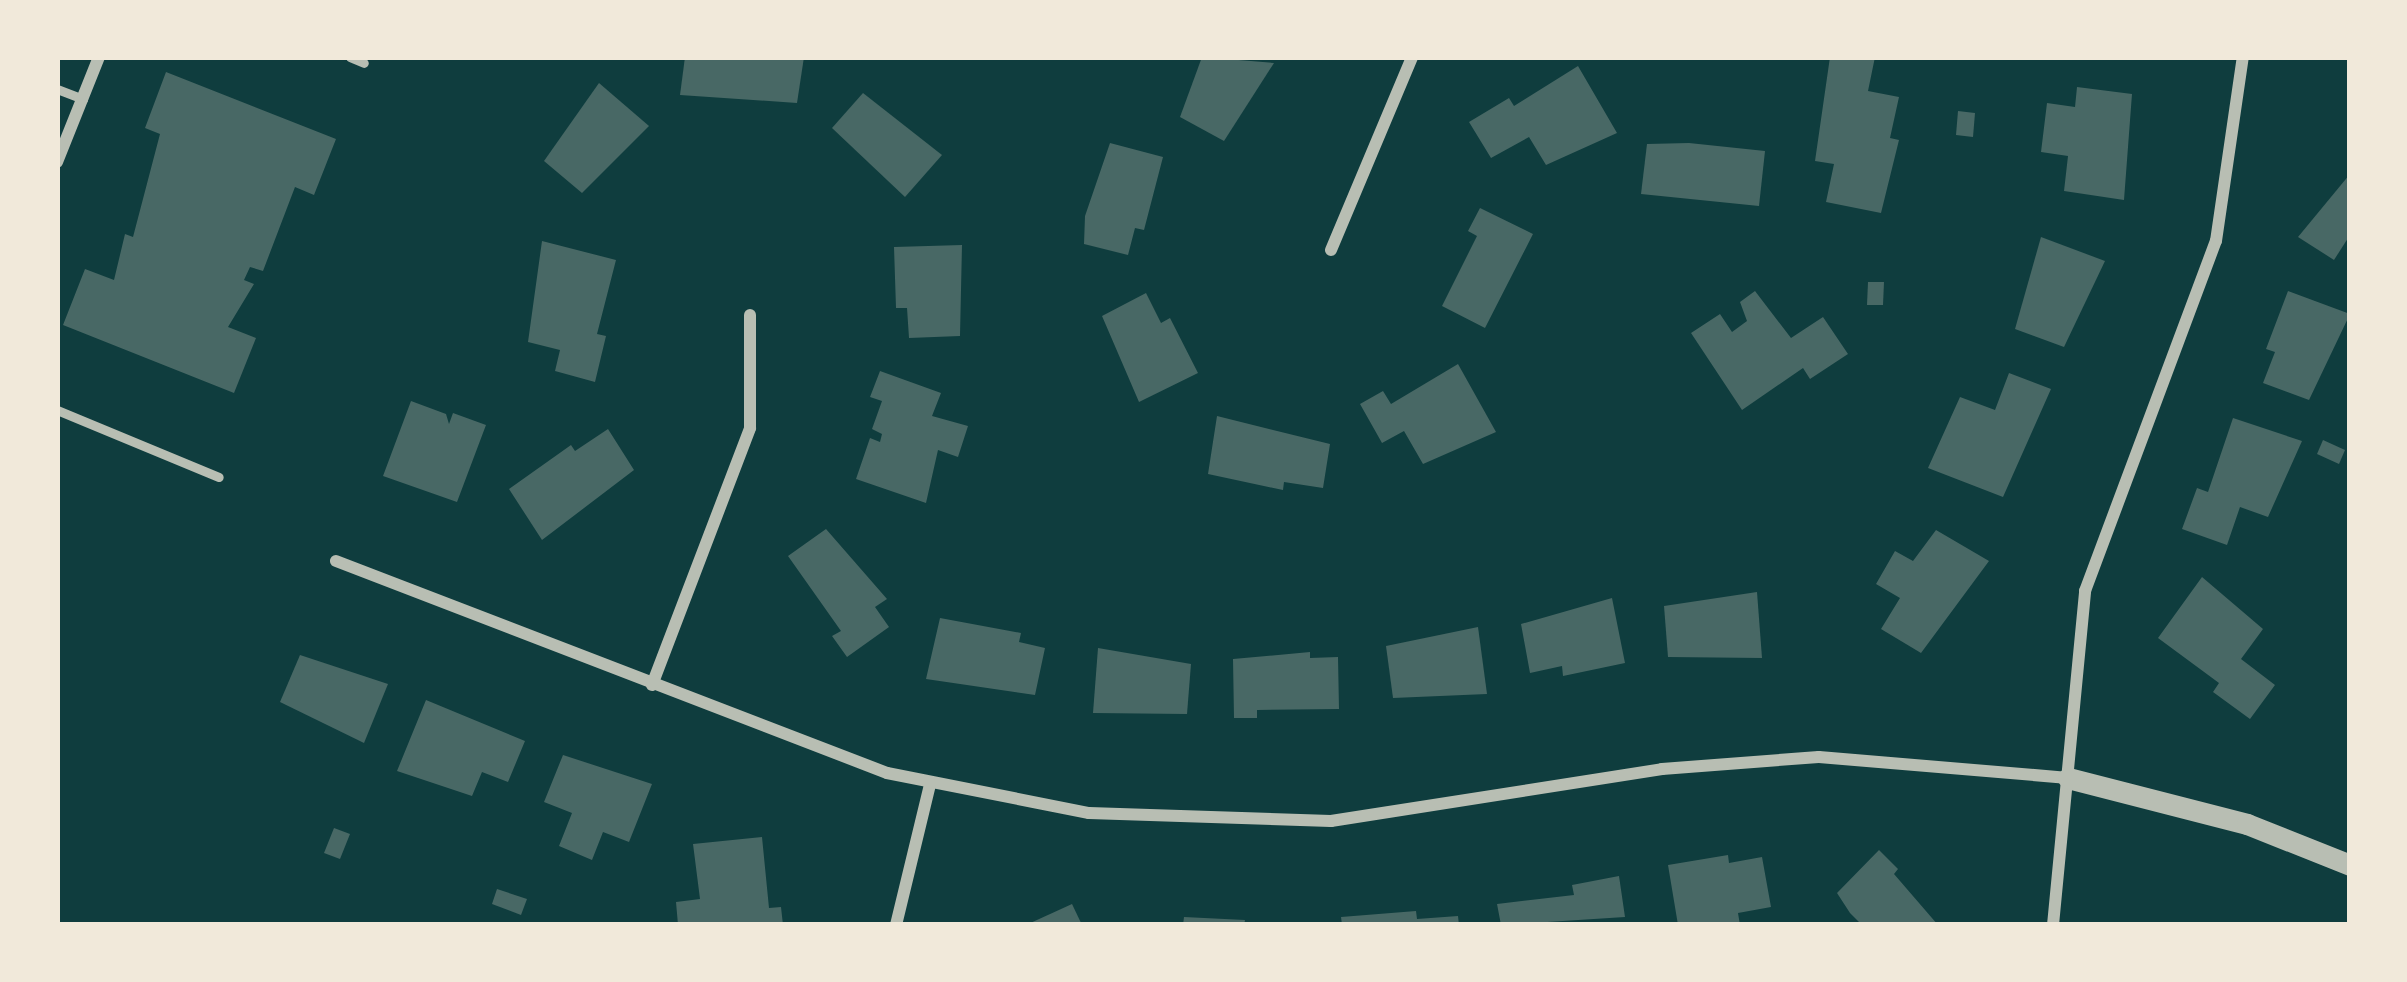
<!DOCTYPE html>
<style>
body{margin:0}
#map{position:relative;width:2407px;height:982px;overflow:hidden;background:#0f3d3e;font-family:Signika,sans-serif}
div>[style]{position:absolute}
.building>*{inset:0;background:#486865}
.service>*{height:9px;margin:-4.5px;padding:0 4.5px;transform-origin:4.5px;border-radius:4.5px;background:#b8beb3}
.minor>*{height:12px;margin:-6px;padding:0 6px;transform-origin:6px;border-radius:6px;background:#b8beb3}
.tertiary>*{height:21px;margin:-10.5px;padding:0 10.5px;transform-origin:10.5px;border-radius:10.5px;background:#b8beb3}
span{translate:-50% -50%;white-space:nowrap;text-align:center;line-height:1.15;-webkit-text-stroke:9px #f1e9da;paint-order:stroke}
.frame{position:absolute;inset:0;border:60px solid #f1e9da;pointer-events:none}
</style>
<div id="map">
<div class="building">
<div style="clip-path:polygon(685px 57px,804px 57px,797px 103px,680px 95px)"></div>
<div style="clip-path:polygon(1202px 57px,1274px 63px,1224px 141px,1180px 117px)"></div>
<div style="clip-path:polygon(1830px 57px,1875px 57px,1868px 91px,1899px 97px,1890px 138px,1899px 140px,1881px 213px,1826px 202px,1834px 164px,1815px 161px)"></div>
<div style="clip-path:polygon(1578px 66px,1617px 133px,1546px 165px,1529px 137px,1491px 158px,1469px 122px,1509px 98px,1514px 106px)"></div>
<div style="clip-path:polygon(166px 72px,336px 139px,314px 195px,295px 187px,263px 271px,250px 267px,244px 280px,254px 284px,228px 327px,256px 338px,234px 393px,63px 325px,85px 269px,114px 280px,125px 234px,133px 237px,160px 134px,145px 128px)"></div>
<div style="clip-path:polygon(599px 83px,649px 126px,582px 193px,544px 161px)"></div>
<div style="clip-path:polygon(2077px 87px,2132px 94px,2124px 200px,2064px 191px,2068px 156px,2041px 152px,2047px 103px,2075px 107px)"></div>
<div style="clip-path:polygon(863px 93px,942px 155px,905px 197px,832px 128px)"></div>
<div style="clip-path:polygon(1958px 111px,1975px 113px,1973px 137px,1956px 135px)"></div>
<div style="clip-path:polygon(1110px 143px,1163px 157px,1144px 230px,1135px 228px,1128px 255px,1084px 244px,1085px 216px)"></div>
<div style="clip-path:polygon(1689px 143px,1765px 151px,1759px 206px,1641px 194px,1647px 144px)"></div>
<div style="clip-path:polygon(2350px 174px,2350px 235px,2334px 260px,2298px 237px)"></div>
<div style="clip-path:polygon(1480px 208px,1533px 234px,1485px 328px,1442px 306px,1477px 236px,1468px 231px)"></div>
<div style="clip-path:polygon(2041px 237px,2105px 261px,2064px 347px,2015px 329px)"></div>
<div style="clip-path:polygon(542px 241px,616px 260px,597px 334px,606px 336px,595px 382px,555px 371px,560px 350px,528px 342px)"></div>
<div style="clip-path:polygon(962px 245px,960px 336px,909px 338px,907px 308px,896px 308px,894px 247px)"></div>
<div style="clip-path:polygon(1868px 282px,1884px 282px,1883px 305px,1867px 305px)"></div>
<div style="clip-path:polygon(1755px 291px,1791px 338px,1823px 317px,1848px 354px,1810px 379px,1803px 368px,1742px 410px,1691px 333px,1720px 314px,1732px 332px,1747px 321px,1740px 302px)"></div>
<div style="clip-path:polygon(2288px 291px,2350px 314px,2309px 400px,2263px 383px,2275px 352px,2266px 349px)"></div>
<div style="clip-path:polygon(1146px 293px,1161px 323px,1170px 318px,1198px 373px,1139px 402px,1102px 316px)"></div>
<div style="clip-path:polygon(1458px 364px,1496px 432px,1423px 464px,1404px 431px,1382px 443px,1360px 404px,1383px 391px,1391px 404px)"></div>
<div style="clip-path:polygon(880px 371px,941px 393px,932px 416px,968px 426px,958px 457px,938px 450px,926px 503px,856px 479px,870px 438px,880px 442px,882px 434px,872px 429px,882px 401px,870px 397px)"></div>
<div style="clip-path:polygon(2009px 373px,2051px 389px,2003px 497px,1928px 468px,1960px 397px,1995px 410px)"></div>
<div style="clip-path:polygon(411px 401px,446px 414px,449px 424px,453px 413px,486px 425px,457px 502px,383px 476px)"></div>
<div style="clip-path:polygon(1217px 416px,1330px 444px,1323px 488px,1284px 482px,1283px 490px,1208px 474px)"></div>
<div style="clip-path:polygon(2233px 418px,2302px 441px,2268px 517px,2240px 507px,2227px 545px,2182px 529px,2197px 488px,2208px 492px)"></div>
<div style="clip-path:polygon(608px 429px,634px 470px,542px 540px,509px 489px,571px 445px,575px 451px)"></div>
<div style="clip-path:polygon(2323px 440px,2345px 450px,2339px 464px,2317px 454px)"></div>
<div style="clip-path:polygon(826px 529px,887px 599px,875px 607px,889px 627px,847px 657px,832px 636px,841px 631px,788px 556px)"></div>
<div style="clip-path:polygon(1936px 530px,1989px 561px,1921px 653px,1881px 629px,1900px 598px,1876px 584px,1895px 551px,1913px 561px)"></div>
<div style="clip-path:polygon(2202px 577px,2263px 629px,2241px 659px,2275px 685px,2250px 719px,2213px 692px,2219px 683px,2158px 638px)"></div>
<div style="clip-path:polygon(1757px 592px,1762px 658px,1668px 657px,1664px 606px)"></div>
<div style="clip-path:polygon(1612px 598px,1625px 663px,1563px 676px,1562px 666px,1530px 673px,1521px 624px)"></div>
<div style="clip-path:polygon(940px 618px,1021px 633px,1019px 642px,1045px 648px,1035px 695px,926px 679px)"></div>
<div style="clip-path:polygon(1478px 627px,1487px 694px,1393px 698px,1386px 646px)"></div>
<div style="clip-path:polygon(1098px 648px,1191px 664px,1187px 714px,1093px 713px)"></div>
<div style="clip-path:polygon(1310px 652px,1310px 658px,1338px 657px,1339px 709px,1257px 710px,1257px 718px,1234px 718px,1233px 659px)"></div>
<div style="clip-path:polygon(300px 655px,388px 684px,364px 743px,280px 702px)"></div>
<div style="clip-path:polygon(426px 700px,525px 741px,508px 782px,482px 772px,472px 796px,397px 771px)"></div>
<div style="clip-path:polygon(563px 755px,652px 784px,629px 842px,603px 832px,592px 860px,559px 846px,572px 813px,544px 802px)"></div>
<div style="clip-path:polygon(334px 828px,350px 834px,340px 859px,324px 853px)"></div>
<div style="clip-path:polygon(762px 837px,769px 908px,781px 907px,783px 925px,678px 925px,676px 902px,700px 899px,693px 844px)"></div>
<div style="clip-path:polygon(1879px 850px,1898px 869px,1894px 874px,1938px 925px,1862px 925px,1850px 913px,1837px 893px)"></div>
<div style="clip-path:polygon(1728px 855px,1729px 863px,1762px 857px,1771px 907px,1738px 913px,1740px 925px,1678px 925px,1668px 865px)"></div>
<div style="clip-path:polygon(1619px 876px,1625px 917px,1501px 925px,1497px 904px,1574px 895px,1572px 885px)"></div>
<div style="clip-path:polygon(497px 889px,527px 899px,521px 915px,492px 904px)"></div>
<div style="clip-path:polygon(1072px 904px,1082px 925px,1026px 925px)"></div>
<div style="clip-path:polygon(1416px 911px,1417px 919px,1458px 916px,1459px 925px,1342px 925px,1341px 917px)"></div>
<div style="clip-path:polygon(1184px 917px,1245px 920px,1244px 925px,1183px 925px)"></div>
</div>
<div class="service">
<div style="left:350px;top:57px;width:15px;rotate:23deg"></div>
<div style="left:57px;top:89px;width:28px;rotate:21deg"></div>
<div style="left:57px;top:410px;width:175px;rotate:22.5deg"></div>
</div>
<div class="minor">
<div style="left:57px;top:162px;width:113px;rotate:-68.2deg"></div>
<div style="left:1331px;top:250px;width:209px;rotate:-67.2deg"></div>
<div style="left:336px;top:561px;width:590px;rotate:21.04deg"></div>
<div style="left:887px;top:773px;width:206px;rotate:11.2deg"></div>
<div style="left:1089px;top:813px;width:242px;rotate:1.9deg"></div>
<div style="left:1331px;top:821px;width:335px;rotate:-8.9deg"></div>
<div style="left:1662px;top:769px;width:157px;rotate:-4.4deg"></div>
<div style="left:1819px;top:757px;width:250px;rotate:4.8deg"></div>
<div style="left:652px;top:685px;width:275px;rotate:-69.1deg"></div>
<div style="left:750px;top:428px;width:113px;rotate:-90deg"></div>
<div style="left:896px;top:925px;width:145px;rotate:-76.4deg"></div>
<div style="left:2053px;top:925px;width:336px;rotate:-84.5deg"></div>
<div style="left:2085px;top:591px;width:374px;rotate:-69.5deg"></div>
<div style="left:2216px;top:241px;width:186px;rotate:-81.7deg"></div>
</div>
<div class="tertiary">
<div style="left:2068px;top:778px;width:185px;rotate:14.4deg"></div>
<div style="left:2247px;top:824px;width:111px;rotate:21.7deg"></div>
</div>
<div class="frame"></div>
</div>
